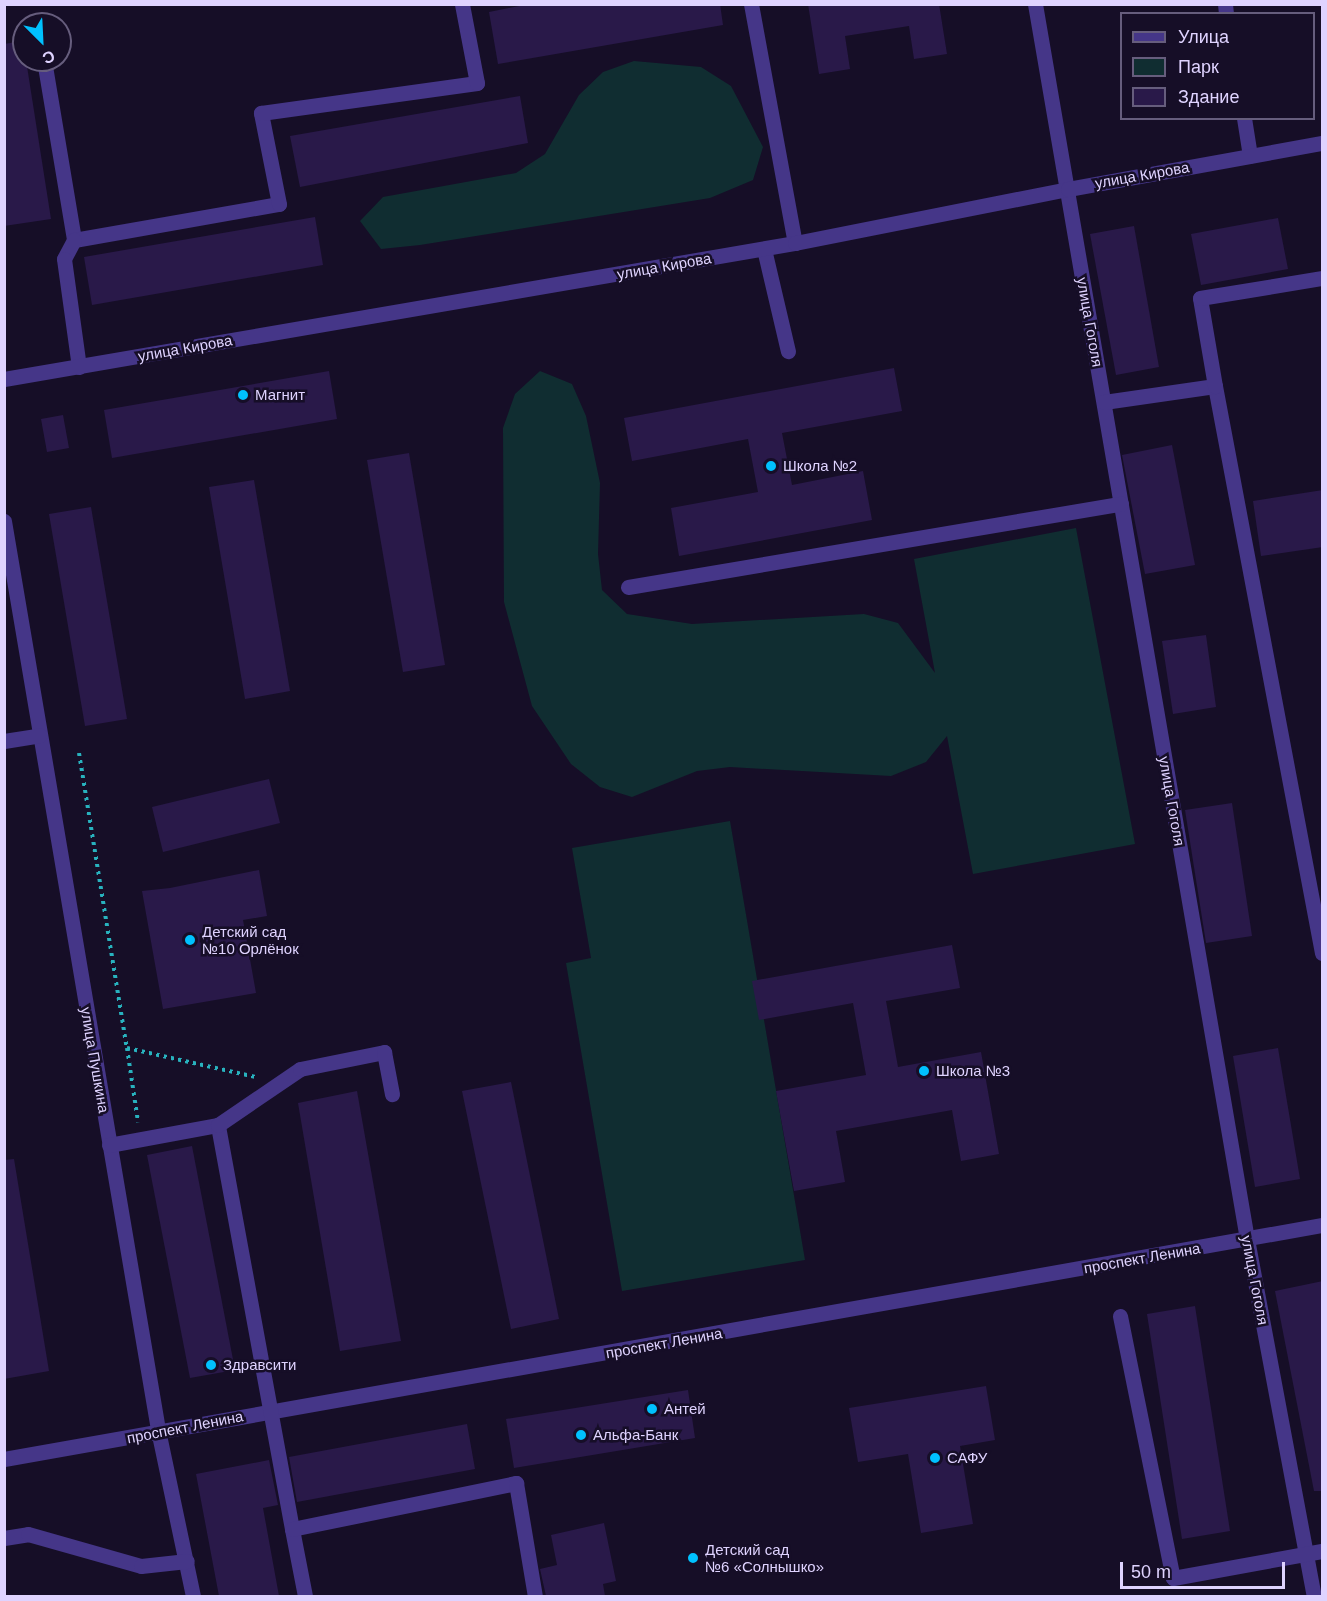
<!DOCTYPE html>
<meta charset="utf-8">
<style>
body{margin:0}
#map{position:relative;width:1327px;height:1601px;overflow:hidden;background:#160e27;font-family:Arial,sans-serif}
div>[style]{position:absolute}
.green>*{inset:0;background:#102d31}
.building>*{inset:0;background:#291949}
.path>*{height:4px;margin-top:-2px;transform-origin:0;background:repeating-linear-gradient(90deg,#28b2be 0 3px,transparent 0 7.5px)}
.minor>*{height:15px;margin:-7.5px;padding:0 7.5px;transform-origin:7.5px;border-radius:7.5px;background:#453688}
.dots>*{width:16px;height:16px;translate:-50% -50%;box-sizing:border-box;border:3px solid #160e27;border-radius:50%}
span{translate:-50% -50%;white-space:nowrap;text-align:center;line-height:1.15;-webkit-text-stroke:5px #160e27;paint-order:stroke}
.street-label{font-size:15px;color:#dfd3ff}
.poi-label{font-size:15px;color:#dfd3ff}
.left{translate:0 -50%;text-align:left}
.frame{position:absolute;inset:0;border:6px solid #dfd3ff;pointer-events:none}
.legend{position:absolute;left:1120px;top:12px;width:195px;height:108px;box-sizing:border-box;background:#160e27;border:2px solid #665d7d;margin:0;padding:8px 10px;list-style:none;font-size:18px;color:#dfd3ff}
.legend li{display:flex;align-items:center;gap:12px;height:30px}
.legend b{width:30px;border:2px solid #665d7d}
.north{position:absolute;left:12px;top:12px;width:60px;height:60px;box-sizing:border-box;background:#160e27;border:2px solid #665d7d;border-radius:50%;rotate:156deg;font-size:16px;font-weight:700;line-height:24px;text-align:center;color:#dfd3ff}
.north::after{content:'';display:block;margin:auto;width:21px;height:27px;background:#00c1fe;clip-path:polygon(50% 0,100% 100%,50% 72%,0 100%)}
.scale{position:absolute;left:1120px;top:1562px;width:165px;height:27px;box-sizing:border-box;border:3px solid #dfd3ff;border-top:0;padding-left:8px;font-size:18px;line-height:21px;white-space:nowrap;color:#dfd3ff;-webkit-text-stroke:4px #160e27;paint-order:stroke}
</style>
<div id="map">
<div class="green">
<div style="clip-path:polygon(634px 61px,701px 67px,731px 86px,763px 147px,753px 180px,710px 198px,420px 245px,381px 249px,360px 221px,383px 197px,516px 173px,545px 154px,579px 95px,603px 72px)"></div>
<div style="clip-path:polygon(540px 371px,572px 384px,586px 416px,600px 483px,598px 554px,602px 590px,627px 614px,692px 624px,864px 614px,898px 623px,935px 673px,914px 559px,1076px 528px,1135px 844px,973px 874px,947px 736px,926px 762px,891px 776px,730px 767px,697px 771px,632px 797px,600px 787px,571px 764px,532px 706px,504px 602px,503px 428px,515px 394px)"></div>
<div style="clip-path:polygon(730px 821px,805px 1260px,622px 1291px,566px 963px,591px 958px,572px 848px)"></div>
</div>
<div class="building">
<div style="clip-path:polygon(529px 4px,720px 4px,723px 25px,498px 64px,489px 12px)"></div>
<div style="clip-path:polygon(808px 4px,939px 4px,947px 54px,914px 59px,909px 26px,845px 36px,850px 69px,819px 74px)"></div>
<div style="clip-path:polygon(23px 41px,51px 219px,4px 226px,4px 44px)"></div>
<div style="clip-path:polygon(520px 96px,528px 143px,300px 187px,290px 136px)"></div>
<div style="clip-path:polygon(315px 217px,323px 265px,92px 305px,84px 257px)"></div>
<div style="clip-path:polygon(1278px 218px,1288px 269px,1201px 285px,1191px 234px)"></div>
<div style="clip-path:polygon(1134px 226px,1159px 367px,1116px 375px,1090px 234px)"></div>
<div style="clip-path:polygon(894px 368px,902px 411px,782px 433px,792px 485px,863px 471px,872px 520px,679px 556px,671px 508px,758px 492px,748px 439px,632px 461px,624px 418px)"></div>
<div style="clip-path:polygon(329px 371px,337px 419px,112px 458px,104px 410px)"></div>
<div style="clip-path:polygon(63px 415px,69px 448px,47px 452px,41px 419px)"></div>
<div style="clip-path:polygon(1172px 445px,1195px 565px,1145px 574px,1122px 455px)"></div>
<div style="clip-path:polygon(409px 453px,445px 665px,403px 672px,367px 460px)"></div>
<div style="clip-path:polygon(254px 480px,290px 691px,245px 699px,209px 487px)"></div>
<div style="clip-path:polygon(1323px 490px,1323px 547px,1261px 556px,1253px 501px)"></div>
<div style="clip-path:polygon(91px 507px,127px 719px,85px 726px,49px 514px)"></div>
<div style="clip-path:polygon(1206px 635px,1216px 707px,1173px 714px,1162px 641px)"></div>
<div style="clip-path:polygon(269px 779px,280px 823px,163px 852px,152px 807px)"></div>
<div style="clip-path:polygon(1232px 803px,1252px 936px,1206px 943px,1185px 810px)"></div>
<div style="clip-path:polygon(259px 870px,267px 916px,243px 920px,256px 993px,163px 1009px,142px 891px,170px 888px)"></div>
<div style="clip-path:polygon(952px 945px,960px 988px,886px 1001px,898px 1067px,981px 1052px,999px 1154px,961px 1161px,952px 1110px,836px 1131px,845px 1182px,794px 1191px,776px 1091px,866px 1075px,853px 1003px,759px 1020px,752px 981px)"></div>
<div style="clip-path:polygon(1278px 1048px,1300px 1179px,1255px 1187px,1233px 1056px)"></div>
<div style="clip-path:polygon(511px 1082px,559px 1319px,511px 1329px,462px 1091px)"></div>
<div style="clip-path:polygon(357px 1091px,401px 1341px,340px 1351px,298px 1103px)"></div>
<div style="clip-path:polygon(192px 1146px,235px 1370px,190px 1378px,147px 1155px)"></div>
<div style="clip-path:polygon(14px 1159px,49px 1371px,4px 1379px,4px 1160px)"></div>
<div style="clip-path:polygon(1323px 1281px,1323px 1491px,1314px 1491px,1275px 1291px)"></div>
<div style="clip-path:polygon(1195px 1306px,1230px 1531px,1182px 1539px,1147px 1314px)"></div>
<div style="clip-path:polygon(986px 1386px,995px 1440px,960px 1446px,973px 1524px,921px 1533px,908px 1454px,858px 1462px,849px 1408px)"></div>
<div style="clip-path:polygon(688px 1390px,695px 1438px,514px 1468px,506px 1419px)"></div>
<div style="clip-path:polygon(467px 1424px,475px 1469px,297px 1502px,289px 1457px)"></div>
<div style="clip-path:polygon(269px 1460px,278px 1505px,263px 1508px,279px 1596px,219px 1596px,196px 1474px)"></div>
<div style="clip-path:polygon(604px 1523px,616px 1581px,603px 1584px,605px 1596px,546px 1596px,540px 1569px,557px 1565px,551px 1535px)"></div>
</div>
<div class="path">
<div style="left:79px;top:753px;width:299px;rotate:80.8deg"></div>
<div style="left:127px;top:1048px;width:132px;rotate:12.7deg"></div>
<div style="left:127px;top:1048px;width:75px;rotate:81.5deg"></div>
</div>
<div class="minor">
<div style="left:751px;top:4px;width:243px;rotate:79.6deg"></div>
<div style="left:1035px;top:4px;width:1253px;rotate:80.26deg"></div>
<div style="left:1247px;top:1239px;width:363px;rotate:79.4deg"></div>
<div style="left:1225px;top:4px;width:10px;rotate:84deg"></div>
<div style="left:44px;top:60px;width:182px;rotate:80.5deg"></div>
<div style="left:74px;top:240px;width:208px;rotate:-10deg"></div>
<div style="left:279px;top:204px;width:93px;rotate:-101.2deg"></div>
<div style="left:261px;top:113px;width:218px;rotate:-7.9deg"></div>
<div style="left:477px;top:83px;width:80px;rotate:-100.8deg"></div>
<div style="left:1244px;top:118px;width:38px;rotate:81deg"></div>
<div style="left:74px;top:240px;width:21px;rotate:118deg"></div>
<div style="left:64px;top:259px;width:109px;rotate:82.1deg"></div>
<div style="left:764px;top:249px;width:105px;rotate:76.8deg"></div>
<div style="left:4px;top:379px;width:803px;rotate:-9.76deg"></div>
<div style="left:795px;top:243px;width:278px;rotate:-11.2deg"></div>
<div style="left:1068px;top:189px;width:258px;rotate:-10.3deg"></div>
<div style="left:1215px;top:386px;width:577px;rotate:79.31deg"></div>
<div style="left:1104px;top:402px;width:112px;rotate:-8.2deg"></div>
<div style="left:1215px;top:386px;width:89px;rotate:-99.7deg"></div>
<div style="left:1200px;top:298px;width:124px;rotate:-9.3deg"></div>
<div style="left:4px;top:521px;width:922px;rotate:80.38deg"></div>
<div style="left:158px;top:1430px;width:170px;rotate:78.1deg"></div>
<div style="left:628px;top:587px;width:500px;rotate:-9.6deg"></div>
<div style="left:4px;top:741px;width:36px;rotate:-9deg"></div>
<div style="left:109px;top:1145px;width:111px;rotate:-10.4deg"></div>
<div style="left:1120px;top:1316px;width:267px;rotate:78.6deg"></div>
<div style="left:1173px;top:1578px;width:151px;rotate:-10.3deg"></div>
<div style="left:4px;top:1459px;width:1339px;rotate:-10.07deg"></div>
<div style="left:292px;top:1529px;width:411px;rotate:-100.4deg"></div>
<div style="left:218px;top:1125px;width:99px;rotate:-34.3deg"></div>
<div style="left:300px;top:1069px;width:86px;rotate:-11.4deg"></div>
<div style="left:384px;top:1052px;width:43px;rotate:79.2deg"></div>
<div style="left:4px;top:1538px;width:24px;rotate:-9deg"></div>
<div style="left:28px;top:1534px;width:117px;rotate:15.8deg"></div>
<div style="left:141px;top:1566px;width:46px;rotate:-6.2deg"></div>
<div style="left:305px;top:1596px;width:68px;rotate:-101deg"></div>
<div style="left:292px;top:1529px;width:229px;rotate:-11.6deg"></div>
<div style="left:516px;top:1483px;width:115px;rotate:80.5deg"></div>
</div>
<div class="dots">
<div style="left:243px;top:395px;background:#00c1fe"></div>
<div style="left:771px;top:466px;background:#00c1fe"></div>
<div style="left:190px;top:940px;background:#00c1fe"></div>
<div style="left:924px;top:1071px;background:#00c1fe"></div>
<div style="left:211px;top:1365px;background:#00c1fe"></div>
<div style="left:652px;top:1409px;background:#00c1fe"></div>
<div style="left:581px;top:1435px;background:#00c1fe"></div>
<div style="left:935px;top:1458px;background:#00c1fe"></div>
<div style="left:693px;top:1558px;background:#00c1fe"></div>
</div>
<div class="street-label">
<span style="left:1142px;top:175px;rotate:-10deg">улица Кирова</span>
<span style="left:664px;top:266px;rotate:-10deg">улица Кирова</span>
<span style="left:1090px;top:322px;rotate:80deg">улица Гоголя</span>
<span style="left:185px;top:348px;rotate:-10deg">улица Кирова</span>
<span style="left:1172px;top:801px;rotate:80deg">улица Гоголя</span>
<span style="left:95px;top:1060px;rotate:80deg">улица Пушкина</span>
<span style="left:1142px;top:1258px;rotate:-10deg">проспект Ленина</span>
<span style="left:1255px;top:1280px;rotate:79deg">улица Гоголя</span>
<span style="left:664px;top:1343px;rotate:-10deg">проспект Ленина</span>
<span style="left:185px;top:1427px;rotate:-11deg">проспект Ленина</span>
</div>
<div class="poi-label">
<span class="left" style="left:255px;top:395px">Магнит</span>
<span class="left" style="left:783px;top:466px">Школа №2</span>
<span class="left" style="left:202px;top:940px">Детский сад<br>№10 Орлёнок</span>
<span class="left" style="left:936px;top:1071px">Школа №3</span>
<span class="left" style="left:223px;top:1365px">Здравсити</span>
<span class="left" style="left:664px;top:1409px">Антей</span>
<span class="left" style="left:593px;top:1435px">Альфа-Банк</span>
<span class="left" style="left:947px;top:1458px">САФУ</span>
<span class="left" style="left:705px;top:1558px">Детский сад<br>№6 «Солнышко»</span>
</div>
<div class="frame"></div>
<ul class="legend">
<li><b style="height:8px;background:#453688"></b>Улица</li>
<li><b style="height:16px;background:#102d31"></b>Парк</li>
<li><b style="height:16px;background:#291949"></b>Здание</li>
</ul>
<div class="north">С</div>
<div class="scale">50 m</div>
</div>
